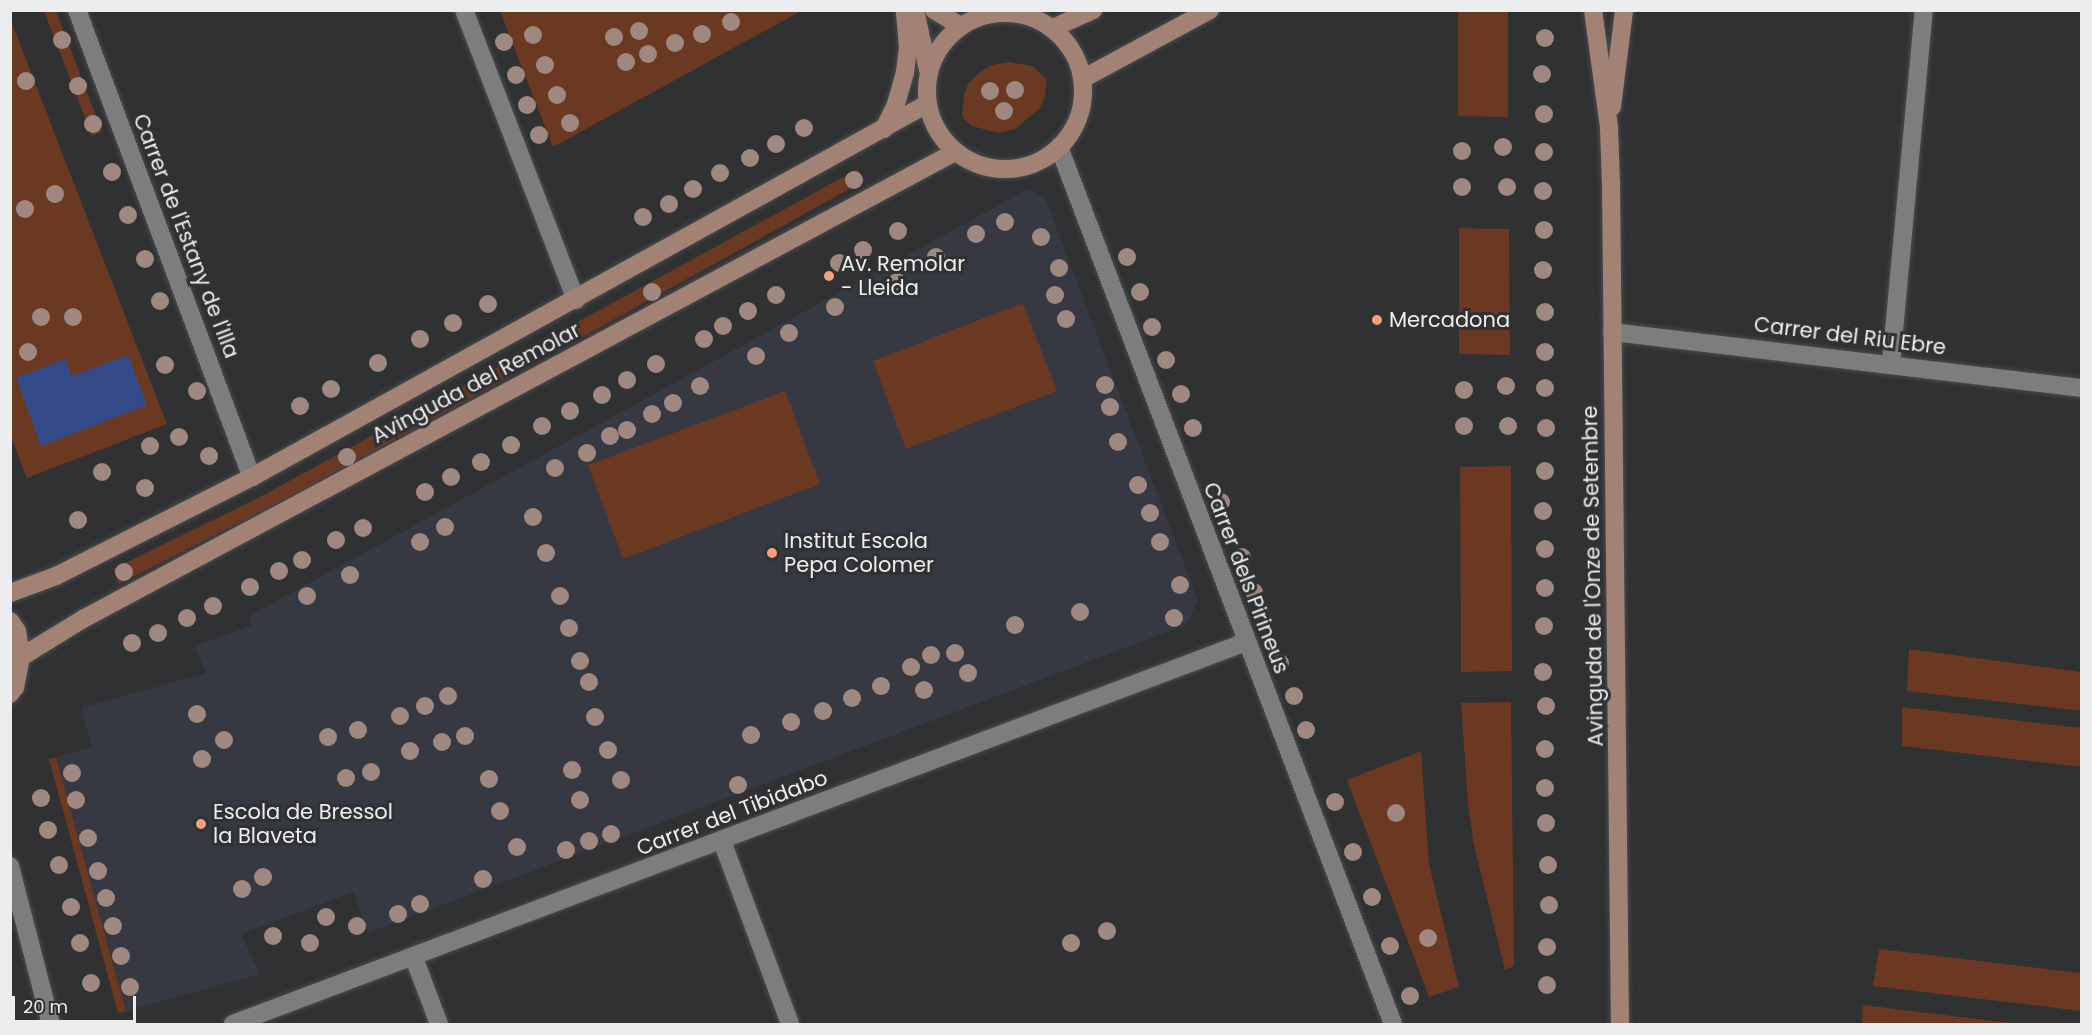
<!DOCTYPE html>
<style>
body{margin:0}
#map{position:relative;width:2092px;height:1035px;overflow:hidden;background:#2f3133;font-family:Poppins,sans-serif}
div>[style]{position:absolute}
.built>*{inset:0;background:#363941}
.green>*{inset:0;background:#6b3822}
.water>*{inset:0;background:#354b89}
.roads{filter:drop-shadow(0 0 2px #4b4c4e) drop-shadow(0 0 2px #4b4c4e)}
.street>*{height:18px;margin:-9px;padding:0 9px;transform-origin:9px;border-radius:9px;background:#7b7d7f}
.secondary>*{height:18px;margin:-9px;padding:0 9px;transform-origin:9px;border-radius:9px;background:#a18275}
.secondary>.ring{margin:-9px;padding:0;box-sizing:content-box;background:none;border:18px solid #a18275;border-radius:50%}
.trees>*{width:18px;height:18px;margin:-9px;border-radius:50%;background:#9f887f}
.dots>*{width:16px;height:16px;translate:-50% -50%;box-sizing:border-box;border:3px solid #2f3133;border-radius:50%}
span{translate:-50% -50%;white-space:nowrap;text-align:center;line-height:1.15;-webkit-text-stroke:6px #2f3133;paint-order:stroke}
.street-label{font-size:21px;color:#ecedee}
.poi-label{font-size:21px;color:#ecedee}
.left{translate:0 -50%;text-align:left}
.frame{position:absolute;inset:0;border:12px solid #ecedee;pointer-events:none}
.scale{position:absolute;left:12px;top:996px;width:124px;height:27px;box-sizing:border-box;border:3px solid #ecedee;border-top:0;padding-left:8px;font-size:18px;line-height:21px;white-space:nowrap;color:#ecedee;-webkit-text-stroke:4px #2f3133;paint-order:stroke}
</style>
<div id="map">
<div class="built">
<div style="clip-path:polygon(1028px 189px,1045px 198px,1198px 601px,1186px 625px,368px 933px,353px 892px,241px 934px,260px 974px,126px 1011px,56px 757px,92px 747px,81px 708px,206px 673px,195px 646px,252px 625px,249px 616px)"></div>
</div>
<div class="green">
<div style="clip-path:polygon(44px 11px,56px 11px,102px 132px,92px 136px)"></div>
<div style="clip-path:polygon(500px 11px,801px 11px,553px 147px)"></div>
<div style="clip-path:polygon(1458px 11px,1508px 11px,1508px 117px,1458px 116px)"></div>
<div style="clip-path:polygon(10px 18px,167px 424px,27px 478px,10px 434px)"></div>
<div style="clip-path:polygon(1009px 62px,1032px 66px,1047px 79px,1045px 97px,1040px 108px,1015px 129px,998px 133px,972px 126px,964px 119px,962px 113px,964px 95px,968px 84px,980px 72px,992px 65px)"></div>
<div style="clip-path:polygon(858px 169px,864px 181px,570px 344px,563px 330px)"></div>
<div style="clip-path:polygon(1459px 228px,1509px 229px,1510px 355px,1459px 354px)"></div>
<div style="clip-path:polygon(1023px 303px,1057px 391px,906px 449px,873px 361px)"></div>
<div style="clip-path:polygon(533px 348px,540px 360px,295px 494px,119px 584px,113px 569px,258px 498px)"></div>
<div style="clip-path:polygon(785px 391px,820px 484px,623px 559px,588px 465px)"></div>
<div style="clip-path:polygon(1511px 466px,1512px 671px,1461px 672px,1460px 467px)"></div>
<div style="clip-path:polygon(1909px 649px,2081px 672px,2081px 711px,1907px 691px)"></div>
<div style="clip-path:polygon(1511px 702px,1514px 966px,1505px 970px,1474px 846px,1468px 804px,1461px 703px)"></div>
<div style="clip-path:polygon(1902px 707px,2081px 728px,2081px 767px,1902px 746px)"></div>
<div style="clip-path:polygon(1421px 751px,1429px 864px,1459px 987px,1429px 997px,1347px 780px)"></div>
<div style="clip-path:polygon(56px 757px,126px 1011px,118px 1013px,49px 759px)"></div>
<div style="clip-path:polygon(1879px 949px,2081px 973px,2081px 1011px,1873px 986px)"></div>
<div style="clip-path:polygon(1863px 1005px,2018px 1024px,1862px 1024px)"></div>
</div>
<div class="water">
<div style="clip-path:polygon(128px 355px,147px 405px,41px 446px,16px 378px,65px 359px,72px 376px)"></div>
</div>
<div class="roads">
<div class="street">
<div style="left:77px;top:10px;width:499px;rotate:69.5deg"></div>
<div style="left:464px;top:10px;width:311px;rotate:68.9deg"></div>
<div style="left:1059px;top:147px;width:938px;rotate:69.15deg"></div>
<div style="left:1612px;top:332px;width:473px;rotate:6.8deg"></div>
<div style="left:1891px;top:363px;width:355px;rotate:-84.7deg"></div>
<div style="left:722px;top:841px;width:195px;rotate:69.6deg"></div>
<div style="left:10px;top:866px;width:163px;rotate:75.5deg"></div>
<div style="left:414px;top:958px;width:71px;rotate:69.3deg"></div>
<div style="left:233px;top:1024px;width:1083px;rotate:-20.66deg"></div>
</div>
<div class="secondary">
<div style="left:915px;top:10px;width:61px;rotate:77.8deg"></div>
<div style="left:934px;top:10px;width:31px;rotate:31deg"></div>
<div style="left:1593px;top:10px;width:118px;rotate:82.2deg"></div>
<div style="left:1609px;top:127px;width:56px;rotate:88deg"></div>
<div style="left:1611px;top:183px;width:841px;rotate:89.39deg"></div>
<div class="ring" style="left:927px;top:13px;width:138px;height:138px"></div>
<div style="left:1053px;top:28px;width:44px;rotate:-24.2deg"></div>
<div style="left:1084px;top:78px;width:143px;rotate:-28.4deg"></div>
<div style="left:1612px;top:107px;width:98px;rotate:-82.9deg"></div>
<div style="left:884px;top:129px;width:28px;rotate:-64deg"></div>
<div style="left:896px;top:104px;width:33px;rotate:-74deg"></div>
<div style="left:905px;top:72px;width:25px;rotate:-83deg"></div>
<div style="left:908px;top:47px;width:37px;rotate:-95deg"></div>
<div style="left:10px;top:593px;width:49px;rotate:-20.3deg"></div>
<div style="left:56px;top:576px;width:220px;rotate:-26.8deg"></div>
<div style="left:252px;top:477px;width:771px;rotate:-28.92deg"></div>
<div style="left:10px;top:621px;width:12px;rotate:55deg"></div>
<div style="left:17px;top:631px;width:26px;rotate:81deg"></div>
<div style="left:21px;top:657px;width:31px;rotate:101deg"></div>
<div style="left:15px;top:687px;width:9px;rotate:126deg"></div>
<div style="left:21px;top:657px;width:73px;rotate:-31.5deg"></div>
<div style="left:83px;top:619px;width:989px;rotate:-28.17deg"></div>
</div>
</div>
<div class="trees">
<div style="left:731px;top:22px"></div>
<div style="left:639px;top:31px"></div>
<div style="left:702px;top:34px"></div>
<div style="left:533px;top:35px"></div>
<div style="left:614px;top:37px"></div>
<div style="left:1545px;top:38px"></div>
<div style="left:62px;top:40px"></div>
<div style="left:504px;top:42px"></div>
<div style="left:675px;top:43px"></div>
<div style="left:648px;top:54px"></div>
<div style="left:626px;top:62px"></div>
<div style="left:545px;top:65px"></div>
<div style="left:1542px;top:74px"></div>
<div style="left:516px;top:75px"></div>
<div style="left:26px;top:81px"></div>
<div style="left:78px;top:86px"></div>
<div style="left:1015px;top:90px"></div>
<div style="left:990px;top:91px"></div>
<div style="left:557px;top:95px"></div>
<div style="left:527px;top:105px"></div>
<div style="left:1004px;top:111px"></div>
<div style="left:1544px;top:114px"></div>
<div style="left:570px;top:123px"></div>
<div style="left:93px;top:124px"></div>
<div style="left:804px;top:128px"></div>
<div style="left:539px;top:135px"></div>
<div style="left:776px;top:144px"></div>
<div style="left:1503px;top:147px"></div>
<div style="left:1462px;top:151px"></div>
<div style="left:1544px;top:152px"></div>
<div style="left:750px;top:158px"></div>
<div style="left:112px;top:172px"></div>
<div style="left:720px;top:173px"></div>
<div style="left:854px;top:180px"></div>
<div style="left:1462px;top:187px"></div>
<div style="left:1507px;top:187px"></div>
<div style="left:693px;top:189px"></div>
<div style="left:1543px;top:191px"></div>
<div style="left:55px;top:194px"></div>
<div style="left:669px;top:204px"></div>
<div style="left:25px;top:209px"></div>
<div style="left:128px;top:215px"></div>
<div style="left:643px;top:217px"></div>
<div style="left:1005px;top:222px"></div>
<div style="left:1544px;top:230px"></div>
<div style="left:898px;top:231px"></div>
<div style="left:976px;top:234px"></div>
<div style="left:1041px;top:237px"></div>
<div style="left:863px;top:250px"></div>
<div style="left:936px;top:257px"></div>
<div style="left:1127px;top:257px"></div>
<div style="left:145px;top:259px"></div>
<div style="left:839px;top:263px"></div>
<div style="left:1059px;top:268px"></div>
<div style="left:1543px;top:270px"></div>
<div style="left:897px;top:282px"></div>
<div style="left:652px;top:292px"></div>
<div style="left:1140px;top:292px"></div>
<div style="left:776px;top:295px"></div>
<div style="left:1055px;top:295px"></div>
<div style="left:160px;top:301px"></div>
<div style="left:488px;top:304px"></div>
<div style="left:835px;top:307px"></div>
<div style="left:748px;top:311px"></div>
<div style="left:1545px;top:312px"></div>
<div style="left:41px;top:317px"></div>
<div style="left:73px;top:317px"></div>
<div style="left:1066px;top:319px"></div>
<div style="left:453px;top:323px"></div>
<div style="left:723px;top:326px"></div>
<div style="left:1152px;top:327px"></div>
<div style="left:789px;top:333px"></div>
<div style="left:420px;top:339px"></div>
<div style="left:704px;top:339px"></div>
<div style="left:28px;top:352px"></div>
<div style="left:1545px;top:352px"></div>
<div style="left:756px;top:356px"></div>
<div style="left:1166px;top:360px"></div>
<div style="left:378px;top:363px"></div>
<div style="left:656px;top:364px"></div>
<div style="left:165px;top:365px"></div>
<div style="left:627px;top:380px"></div>
<div style="left:1105px;top:385px"></div>
<div style="left:700px;top:386px"></div>
<div style="left:1506px;top:386px"></div>
<div style="left:1545px;top:388px"></div>
<div style="left:331px;top:389px"></div>
<div style="left:1464px;top:390px"></div>
<div style="left:197px;top:391px"></div>
<div style="left:1181px;top:394px"></div>
<div style="left:602px;top:395px"></div>
<div style="left:673px;top:403px"></div>
<div style="left:300px;top:406px"></div>
<div style="left:1110px;top:407px"></div>
<div style="left:570px;top:411px"></div>
<div style="left:652px;top:414px"></div>
<div style="left:542px;top:426px"></div>
<div style="left:1464px;top:426px"></div>
<div style="left:1508px;top:426px"></div>
<div style="left:1193px;top:428px"></div>
<div style="left:1546px;top:428px"></div>
<div style="left:627px;top:430px"></div>
<div style="left:610px;top:436px"></div>
<div style="left:179px;top:437px"></div>
<div style="left:1118px;top:442px"></div>
<div style="left:511px;top:445px"></div>
<div style="left:150px;top:446px"></div>
<div style="left:587px;top:453px"></div>
<div style="left:209px;top:456px"></div>
<div style="left:347px;top:457px"></div>
<div style="left:481px;top:462px"></div>
<div style="left:555px;top:468px"></div>
<div style="left:1545px;top:471px"></div>
<div style="left:102px;top:472px"></div>
<div style="left:451px;top:477px"></div>
<div style="left:1138px;top:485px"></div>
<div style="left:145px;top:488px"></div>
<div style="left:425px;top:492px"></div>
<div style="left:1221px;top:502px"></div>
<div style="left:1543px;top:511px"></div>
<div style="left:1150px;top:513px"></div>
<div style="left:533px;top:517px"></div>
<div style="left:78px;top:520px"></div>
<div style="left:445px;top:527px"></div>
<div style="left:363px;top:528px"></div>
<div style="left:336px;top:540px"></div>
<div style="left:420px;top:542px"></div>
<div style="left:1160px;top:542px"></div>
<div style="left:1545px;top:549px"></div>
<div style="left:546px;top:553px"></div>
<div style="left:1242px;top:557px"></div>
<div style="left:302px;top:560px"></div>
<div style="left:279px;top:571px"></div>
<div style="left:124px;top:572px"></div>
<div style="left:350px;top:575px"></div>
<div style="left:1180px;top:585px"></div>
<div style="left:250px;top:587px"></div>
<div style="left:1545px;top:588px"></div>
<div style="left:1254px;top:592px"></div>
<div style="left:307px;top:596px"></div>
<div style="left:560px;top:596px"></div>
<div style="left:213px;top:606px"></div>
<div style="left:1080px;top:612px"></div>
<div style="left:187px;top:618px"></div>
<div style="left:1174px;top:618px"></div>
<div style="left:1015px;top:625px"></div>
<div style="left:1544px;top:626px"></div>
<div style="left:569px;top:628px"></div>
<div style="left:158px;top:633px"></div>
<div style="left:132px;top:643px"></div>
<div style="left:955px;top:653px"></div>
<div style="left:931px;top:655px"></div>
<div style="left:580px;top:661px"></div>
<div style="left:1280px;top:663px"></div>
<div style="left:911px;top:667px"></div>
<div style="left:1543px;top:672px"></div>
<div style="left:968px;top:673px"></div>
<div style="left:589px;top:682px"></div>
<div style="left:881px;top:686px"></div>
<div style="left:924px;top:690px"></div>
<div style="left:448px;top:696px"></div>
<div style="left:1294px;top:696px"></div>
<div style="left:852px;top:698px"></div>
<div style="left:425px;top:706px"></div>
<div style="left:1546px;top:706px"></div>
<div style="left:823px;top:711px"></div>
<div style="left:197px;top:714px"></div>
<div style="left:400px;top:716px"></div>
<div style="left:595px;top:717px"></div>
<div style="left:791px;top:722px"></div>
<div style="left:358px;top:730px"></div>
<div style="left:1306px;top:730px"></div>
<div style="left:751px;top:735px"></div>
<div style="left:465px;top:736px"></div>
<div style="left:328px;top:737px"></div>
<div style="left:224px;top:740px"></div>
<div style="left:442px;top:742px"></div>
<div style="left:1545px;top:749px"></div>
<div style="left:608px;top:750px"></div>
<div style="left:410px;top:751px"></div>
<div style="left:202px;top:759px"></div>
<div style="left:572px;top:770px"></div>
<div style="left:371px;top:772px"></div>
<div style="left:72px;top:773px"></div>
<div style="left:346px;top:778px"></div>
<div style="left:489px;top:779px"></div>
<div style="left:621px;top:780px"></div>
<div style="left:738px;top:785px"></div>
<div style="left:1545px;top:788px"></div>
<div style="left:41px;top:798px"></div>
<div style="left:76px;top:800px"></div>
<div style="left:580px;top:800px"></div>
<div style="left:1335px;top:802px"></div>
<div style="left:500px;top:811px"></div>
<div style="left:1396px;top:813px"></div>
<div style="left:1546px;top:823px"></div>
<div style="left:48px;top:830px"></div>
<div style="left:611px;top:834px"></div>
<div style="left:88px;top:838px"></div>
<div style="left:589px;top:841px"></div>
<div style="left:517px;top:847px"></div>
<div style="left:566px;top:850px"></div>
<div style="left:1353px;top:852px"></div>
<div style="left:59px;top:865px"></div>
<div style="left:1548px;top:865px"></div>
<div style="left:98px;top:871px"></div>
<div style="left:263px;top:877px"></div>
<div style="left:483px;top:879px"></div>
<div style="left:242px;top:889px"></div>
<div style="left:1372px;top:897px"></div>
<div style="left:106px;top:898px"></div>
<div style="left:420px;top:904px"></div>
<div style="left:1549px;top:905px"></div>
<div style="left:71px;top:907px"></div>
<div style="left:398px;top:914px"></div>
<div style="left:326px;top:917px"></div>
<div style="left:113px;top:926px"></div>
<div style="left:357px;top:926px"></div>
<div style="left:1107px;top:931px"></div>
<div style="left:273px;top:936px"></div>
<div style="left:1428px;top:938px"></div>
<div style="left:80px;top:943px"></div>
<div style="left:310px;top:943px"></div>
<div style="left:1071px;top:943px"></div>
<div style="left:1390px;top:946px"></div>
<div style="left:1547px;top:947px"></div>
<div style="left:121px;top:956px"></div>
<div style="left:91px;top:983px"></div>
<div style="left:1547px;top:985px"></div>
<div style="left:130px;top:987px"></div>
<div style="left:1410px;top:996px"></div>
</div>
<div class="dots">
<div style="left:829px;top:276px;background:#f2a07f"></div>
<div style="left:1377px;top:320px;background:#f2a07f"></div>
<div style="left:772px;top:553px;background:#f2a07f"></div>
<div style="left:201px;top:824px;background:#f2a07f"></div>
</div>
<div class="street-label">
<span style="left:186px;top:236px;rotate:69deg">Carrer de l'Estany de l'Illa</span>
<span style="left:1850px;top:336px;rotate:7deg">Carrer del Riu Ebre</span>
<span style="left:476px;top:383px;rotate:-28deg">Avinguda del Remolar</span>
<span style="left:1593px;top:576px;rotate:-91deg">Avinguda de l'Onze de Setembre</span>
<span style="left:1246px;top:578px;rotate:69deg">Carrer dels Pirineus</span>
<span style="left:732px;top:813px;rotate:-21deg">Carrer del Tibidabo</span>
</div>
<div class="poi-label">
<span class="left" style="left:841px;top:276px">Av. Remolar<br>- Lleida</span>
<span class="left" style="left:1389px;top:320px">Mercadona</span>
<span class="left" style="left:784px;top:553px">Institut Escola<br>Pepa Colomer</span>
<span class="left" style="left:213px;top:824px">Escola de Bressol<br>la Blaveta</span>
</div>
<div class="frame"></div>
<div class="scale">20 m</div>
</div>
